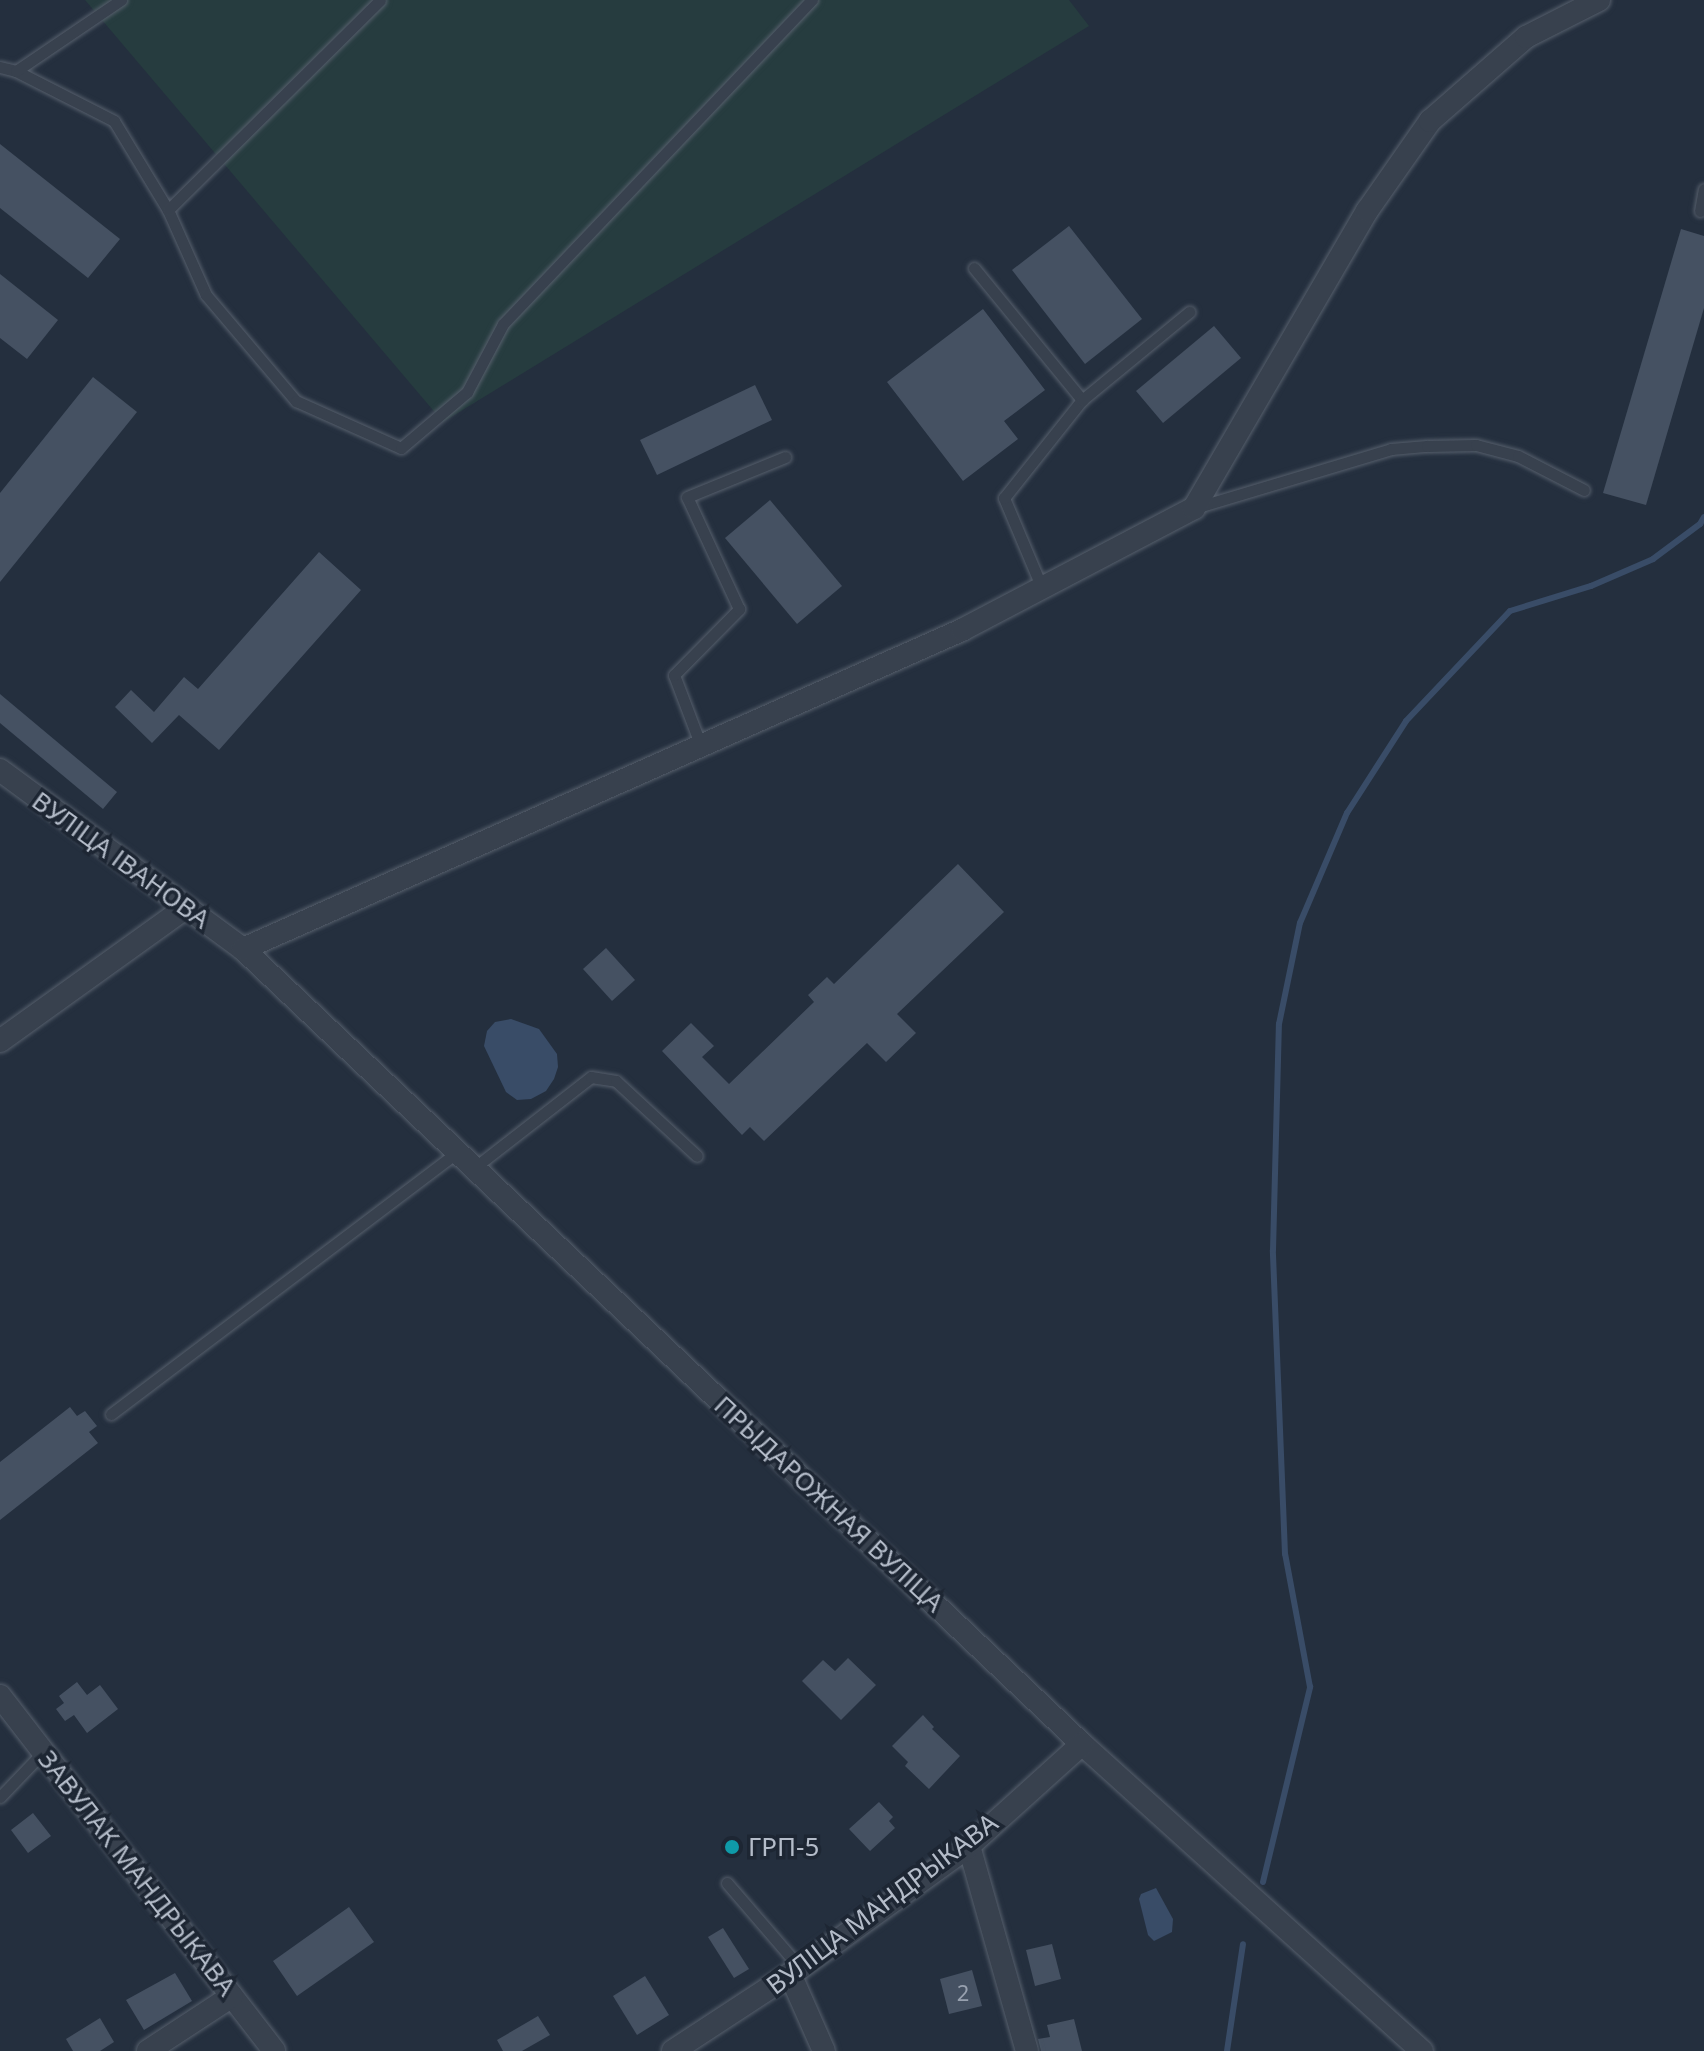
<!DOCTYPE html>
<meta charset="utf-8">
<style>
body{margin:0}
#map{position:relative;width:1704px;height:2051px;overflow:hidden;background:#242f3e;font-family:"Noto Sans",sans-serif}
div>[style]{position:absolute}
.green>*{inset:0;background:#263c3f}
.water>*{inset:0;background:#394c67}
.stream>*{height:6px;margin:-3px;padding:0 3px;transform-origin:3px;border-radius:3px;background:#394c67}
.building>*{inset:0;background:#455162}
.roads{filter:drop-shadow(0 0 2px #565f6c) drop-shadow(0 0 2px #565f6c)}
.service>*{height:11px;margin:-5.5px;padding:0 5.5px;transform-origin:5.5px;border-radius:5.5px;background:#38414e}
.minor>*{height:22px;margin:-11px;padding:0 11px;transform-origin:11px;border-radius:11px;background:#38414e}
.dots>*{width:22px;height:22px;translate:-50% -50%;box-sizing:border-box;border:4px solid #1d2633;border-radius:50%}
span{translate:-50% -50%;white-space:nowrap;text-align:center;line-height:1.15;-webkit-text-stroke:7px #1d2633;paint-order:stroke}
.number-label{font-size:22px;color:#98a1af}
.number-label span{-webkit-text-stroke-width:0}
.street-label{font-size:26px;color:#b4bcc9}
.poi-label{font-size:26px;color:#b4bcc9}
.left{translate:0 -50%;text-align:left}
</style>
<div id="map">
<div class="green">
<div style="clip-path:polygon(85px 0,1069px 0,1089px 26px,443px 422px)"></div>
</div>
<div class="water">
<div style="clip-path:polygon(511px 1019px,539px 1029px,557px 1054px,558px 1067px,554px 1079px,546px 1091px,531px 1099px,517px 1100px,506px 1092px,484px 1046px,487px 1031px,495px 1022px)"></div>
<div style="clip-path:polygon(1156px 1888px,1173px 1919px,1172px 1932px,1154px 1941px,1148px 1935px,1139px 1899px,1141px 1894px)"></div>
</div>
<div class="stream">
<div style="left:1263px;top:1882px;width:201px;rotate:-76.4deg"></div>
<div style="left:1310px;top:1687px;width:135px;rotate:-100.6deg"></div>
<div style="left:1285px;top:1554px;width:304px;rotate:-92.3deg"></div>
<div style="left:1273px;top:1250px;width:226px;rotate:-88.5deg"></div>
<div style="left:1279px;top:1024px;width:103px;rotate:-78.3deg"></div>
<div style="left:1300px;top:923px;width:120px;rotate:-66.9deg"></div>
<div style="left:1347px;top:813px;width:109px;rotate:-57.3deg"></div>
<div style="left:1406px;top:721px;width:151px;rotate:-46.6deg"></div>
<div style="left:1510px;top:611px;width:85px;rotate:-17.2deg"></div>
<div style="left:1591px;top:586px;width:68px;rotate:-23.5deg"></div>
<div style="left:1653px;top:559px;width:59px;rotate:-36.7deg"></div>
<div style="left:1700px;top:524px;width:8px;rotate:-60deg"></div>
<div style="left:1227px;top:2051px;width:108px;rotate:-81.5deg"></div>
</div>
<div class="building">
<div style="clip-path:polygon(0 144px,120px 239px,88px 278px,0 208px)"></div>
<div style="clip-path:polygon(1069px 226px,1142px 319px,1085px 364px,1012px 270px)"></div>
<div style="clip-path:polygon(1681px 229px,1704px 236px,1704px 308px,1646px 505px,1603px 493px)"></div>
<div style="clip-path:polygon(0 274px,58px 320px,27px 359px,0 338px)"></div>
<div style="clip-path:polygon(983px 309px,1045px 390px,1004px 421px,1018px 439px,963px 481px,887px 382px)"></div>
<div style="clip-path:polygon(1214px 326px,1241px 358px,1163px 423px,1136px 391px)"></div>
<div style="clip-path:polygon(93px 377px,137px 412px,0 582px,0 493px)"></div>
<div style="clip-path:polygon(755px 385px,772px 420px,657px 475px,640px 440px)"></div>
<div style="clip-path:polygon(770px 500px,842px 586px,797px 624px,725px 538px)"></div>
<div style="clip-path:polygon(319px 552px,361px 590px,219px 750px,179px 715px,152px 743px,115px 707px,131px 690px,154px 712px,184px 677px,198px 689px)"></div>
<div style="clip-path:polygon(0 694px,117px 792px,103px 809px,0 723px)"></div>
<div style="clip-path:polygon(958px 864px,1004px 912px,897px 1014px,916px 1033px,886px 1062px,867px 1043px,764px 1141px,750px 1127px,742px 1135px,662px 1051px,691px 1023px,714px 1046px,702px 1057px,729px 1084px,814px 1002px,808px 995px,827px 977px,834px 984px)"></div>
<div style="clip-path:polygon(606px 948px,635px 980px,612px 1001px,583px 969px)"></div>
<div style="clip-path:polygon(70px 1407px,77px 1416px,85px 1411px,97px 1426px,89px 1432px,98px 1443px,0 1520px,0 1462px)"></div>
<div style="clip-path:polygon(848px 1658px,876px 1685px,841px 1720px,802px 1681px,823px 1660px,835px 1671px)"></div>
<div style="clip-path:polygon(77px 1682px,87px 1695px,100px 1685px,118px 1709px,87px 1733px,74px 1715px,65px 1721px,56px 1709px,64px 1703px,59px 1696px)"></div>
<div style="clip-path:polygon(923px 1715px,934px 1727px,932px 1729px,960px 1756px,929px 1789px,905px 1766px,908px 1762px,892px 1746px)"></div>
<div style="clip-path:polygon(879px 1802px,893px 1817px,889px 1821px,895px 1828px,870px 1851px,849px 1829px)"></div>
<div style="clip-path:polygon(33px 1813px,51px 1836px,28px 1853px,11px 1830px)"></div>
<div style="clip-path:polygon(349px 1907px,374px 1942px,297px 1996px,273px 1961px)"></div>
<div style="clip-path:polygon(723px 1928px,749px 1969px,734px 1978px,708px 1937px)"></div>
<div style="clip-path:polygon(1052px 1944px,1061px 1979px,1035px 1986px,1026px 1950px)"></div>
<div style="clip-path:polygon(972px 1970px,982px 2006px,949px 2014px,940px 1979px)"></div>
<div style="clip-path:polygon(175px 1973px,192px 2001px,144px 2030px,126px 2000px)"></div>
<div style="clip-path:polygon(645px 1976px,669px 2015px,637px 2035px,613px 1996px)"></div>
<div style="clip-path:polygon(538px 2016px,550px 2035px,522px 2051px,503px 2051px,497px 2040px)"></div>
<div style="clip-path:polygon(100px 2018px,114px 2042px,100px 2051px,73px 2051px,66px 2039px)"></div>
<div style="clip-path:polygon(1074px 2019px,1082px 2051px,1041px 2051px,1038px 2039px,1050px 2037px,1047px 2025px)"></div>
</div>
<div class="roads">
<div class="service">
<div style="left:0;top:67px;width:16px;rotate:14deg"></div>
<div style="left:16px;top:71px;width:110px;rotate:27deg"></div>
<div style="left:114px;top:121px;width:104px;rotate:58.8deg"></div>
<div style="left:168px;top:210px;width:93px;rotate:65.9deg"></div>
<div style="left:206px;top:295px;width:139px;rotate:49.7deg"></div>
<div style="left:296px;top:401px;width:115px;rotate:24.1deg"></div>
<div style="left:401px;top:448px;width:87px;rotate:-40.3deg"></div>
<div style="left:467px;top:392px;width:77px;rotate:-62.1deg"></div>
<div style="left:503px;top:324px;width:448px;rotate:-46.4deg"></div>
<div style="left:16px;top:71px;width:127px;rotate:-34.1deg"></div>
<div style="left:168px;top:210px;width:298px;rotate:-44.7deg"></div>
<div style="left:1700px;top:211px;width:22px;rotate:-80deg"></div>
<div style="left:974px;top:268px;width:171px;rotate:50.7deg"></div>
<div style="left:1198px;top:507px;width:202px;rotate:-16.7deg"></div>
<div style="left:1391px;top:449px;width:36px;rotate:-5deg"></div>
<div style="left:1427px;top:446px;width:49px;rotate:-1.2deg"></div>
<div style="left:1476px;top:445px;width:43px;rotate:14.7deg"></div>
<div style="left:1518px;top:456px;width:74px;rotate:27.3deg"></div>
<div style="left:1042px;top:588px;width:98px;rotate:-112.9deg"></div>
<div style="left:1004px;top:498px;width:125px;rotate:-51.5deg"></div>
<div style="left:1082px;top:400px;width:139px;rotate:-39.4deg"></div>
<div style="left:701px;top:746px;width:76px;rotate:-110.8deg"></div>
<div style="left:674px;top:675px;width:93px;rotate:-45.4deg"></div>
<div style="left:739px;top:609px;width:123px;rotate:-114.9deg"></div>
<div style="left:687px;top:497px;width:106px;rotate:-22.2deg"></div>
<div style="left:474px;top:1168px;width:148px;rotate:-37.9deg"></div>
<div style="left:591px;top:1077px;width:25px;rotate:9deg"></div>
<div style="left:616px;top:1081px;width:110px;rotate:42.8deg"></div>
<div style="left:111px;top:1414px;width:434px;rotate:-37.1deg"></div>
<div style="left:0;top:1797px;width:62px;rotate:-46.3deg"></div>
<div style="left:727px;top:1883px;width:112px;rotate:49.3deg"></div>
</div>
<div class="minor">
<div style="left:0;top:770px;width:302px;rotate:36.4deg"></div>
<div style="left:243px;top:949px;width:1156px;rotate:43.46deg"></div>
<div style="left:1082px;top:1744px;width:458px;rotate:42.1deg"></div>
<div style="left:243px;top:949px;width:787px;rotate:-23.93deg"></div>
<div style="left:962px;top:630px;width:262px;rotate:-27.7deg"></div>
<div style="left:1194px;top:508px;width:344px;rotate:-59.8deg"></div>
<div style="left:1367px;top:211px;width:110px;rotate:-55deg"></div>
<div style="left:1430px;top:121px;width:128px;rotate:-41.2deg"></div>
<div style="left:1526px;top:37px;width:82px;rotate:-26.9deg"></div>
<div style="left:0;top:1041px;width:228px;rotate:-35.7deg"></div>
<div style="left:0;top:1696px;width:448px;rotate:52.3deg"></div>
<div style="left:969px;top:1846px;width:213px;rotate:74.2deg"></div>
<div style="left:790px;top:1974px;width:84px;rotate:66.2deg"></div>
<div style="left:148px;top:2051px;width:100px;rotate:-33.2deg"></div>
<div style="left:673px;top:2051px;width:152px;rotate:-33.2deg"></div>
<div style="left:800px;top:1968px;width:208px;rotate:-35.8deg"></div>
<div style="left:969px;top:1846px;width:152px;rotate:-42.1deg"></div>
</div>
</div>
<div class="dots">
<div style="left:732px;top:1847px;background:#0f9aa8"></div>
</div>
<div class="number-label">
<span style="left:963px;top:1993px">2</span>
</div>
<div class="street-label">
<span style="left:121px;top:860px;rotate:36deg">ВУЛІЦА ІВАНОВА</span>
<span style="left:829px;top:1504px;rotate:43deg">ПРЫДАРОЖНАЯ ВУЛІЦА</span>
<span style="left:137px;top:1873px;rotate:52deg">ЗАВУЛАК МАНДРЫКАВА</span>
<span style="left:882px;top:1904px;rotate:-37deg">ВУЛІЦА МАНДРЫКАВА</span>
</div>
<div class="poi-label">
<span class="left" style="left:748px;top:1847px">ГРП-5</span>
</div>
</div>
